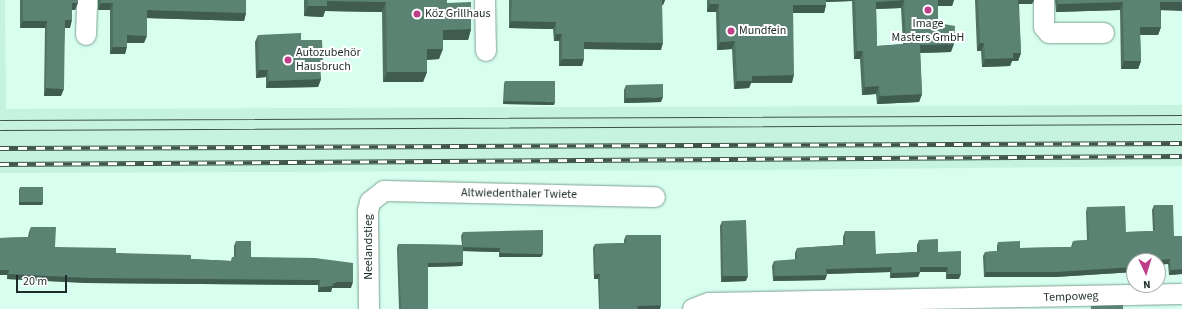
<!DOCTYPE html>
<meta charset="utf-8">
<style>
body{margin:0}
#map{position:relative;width:1182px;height:309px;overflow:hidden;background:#d7feee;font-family:"Source Sans 3",sans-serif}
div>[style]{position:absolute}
.built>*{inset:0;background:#c5f3e0}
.roads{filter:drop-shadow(0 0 1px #7da193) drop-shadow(0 0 1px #7da193)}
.minor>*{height:20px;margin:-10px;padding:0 10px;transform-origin:10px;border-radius:10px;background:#fff}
.tram>*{height:1px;margin:-0.5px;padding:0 0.5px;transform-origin:0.5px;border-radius:0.5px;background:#40544c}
.rail>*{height:4.5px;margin-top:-2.25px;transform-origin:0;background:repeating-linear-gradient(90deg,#fff 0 9px,#40544c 0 18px);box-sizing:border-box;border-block:1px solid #40544c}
.wall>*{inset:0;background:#4e7163}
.shaded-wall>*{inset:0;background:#405c50}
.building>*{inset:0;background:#5b8373}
.dots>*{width:11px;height:11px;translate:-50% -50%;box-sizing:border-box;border:2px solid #fff;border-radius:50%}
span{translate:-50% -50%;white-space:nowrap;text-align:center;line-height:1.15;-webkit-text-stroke:4px #fff;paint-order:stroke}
.poi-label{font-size:12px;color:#1d2c26}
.left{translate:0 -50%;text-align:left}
.street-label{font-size:12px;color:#1d2c26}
.north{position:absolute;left:1126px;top:253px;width:40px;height:40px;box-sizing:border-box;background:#fff;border:1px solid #a5aba8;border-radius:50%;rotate:176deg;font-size:11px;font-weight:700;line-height:16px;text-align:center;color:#1d2c26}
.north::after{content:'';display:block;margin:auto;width:14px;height:18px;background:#be3e88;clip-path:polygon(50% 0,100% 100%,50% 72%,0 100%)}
.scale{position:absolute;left:16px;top:275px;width:51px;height:18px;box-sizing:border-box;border:2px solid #1d2c26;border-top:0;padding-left:5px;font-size:12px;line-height:14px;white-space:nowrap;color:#1d2c26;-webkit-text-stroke:3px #fff;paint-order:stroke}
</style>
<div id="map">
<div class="built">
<div style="clip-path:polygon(0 0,5px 0,6px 109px,1182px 105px,1182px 166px,760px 170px,0 173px)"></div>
</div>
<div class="roads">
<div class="minor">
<div style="left:485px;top:0;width:51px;rotate:88.9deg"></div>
<div style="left:1044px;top:0;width:27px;rotate:90deg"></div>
<div style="left:1044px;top:27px;width:8px;rotate:50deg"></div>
<div style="left:1049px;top:33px;width:55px"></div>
<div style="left:86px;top:35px;width:35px;rotate:-88deg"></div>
<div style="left:369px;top:309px;width:98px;rotate:-90.6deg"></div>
<div style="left:368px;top:211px;width:9px;rotate:-77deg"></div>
<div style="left:370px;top:202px;width:18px;rotate:-38deg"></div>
<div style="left:384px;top:191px;width:271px;rotate:1.3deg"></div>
<div style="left:693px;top:309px;width:17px;rotate:-21deg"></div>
<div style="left:709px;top:303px;width:473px;rotate:-1.1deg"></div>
</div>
</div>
<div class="tram">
<div style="left:0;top:120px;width:1182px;rotate:-0.24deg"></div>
<div style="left:0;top:130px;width:1182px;rotate:-0.29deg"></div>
</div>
<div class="rail">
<div style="left:0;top:148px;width:1182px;rotate:-0.24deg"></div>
<div style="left:0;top:164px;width:1182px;rotate:-0.39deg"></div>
</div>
<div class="wall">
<div style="clip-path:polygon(20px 0,78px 0,75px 10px,72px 10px,70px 28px,65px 28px,61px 96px,44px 96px,45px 28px,20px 28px)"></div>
<div style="clip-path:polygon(98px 0,246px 0,246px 13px,244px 21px,147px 18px,144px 43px,127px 43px,125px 54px,110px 54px,110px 10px,98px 10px)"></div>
<div style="clip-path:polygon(304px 0,447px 0,447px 3px,471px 29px,468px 40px,443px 40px,439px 59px,427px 60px,427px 72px,423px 82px,383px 82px,382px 12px,325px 11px,323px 17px,304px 16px)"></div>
<div style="clip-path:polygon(509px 0,665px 0,663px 5px,662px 5px,661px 50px,584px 49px,582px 66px,559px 66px,559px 41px,554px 41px,553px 29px,509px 28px)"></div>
<div style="clip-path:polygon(evenodd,707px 0,954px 0,952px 6px,938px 6px,938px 23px,951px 52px,920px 53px,922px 94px,919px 102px,877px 104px,876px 94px,862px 95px,860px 59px,854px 59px,852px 1px,826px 2px,826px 5px,824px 13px,793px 13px,792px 83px,751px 83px,749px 88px,734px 89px,732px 49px,717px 50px,716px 12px,707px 12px,707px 0,901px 8px,903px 44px,877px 46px,876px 9px,901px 8px)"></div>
<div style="clip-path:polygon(975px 0,1034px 0,1032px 4px,1019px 4px,1021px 53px,1018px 61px,1012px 61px,1010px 66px,982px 67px,981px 51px,977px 51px)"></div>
<div style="clip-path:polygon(1055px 0,1182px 0,1161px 10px,1161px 27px,1158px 35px,1140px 35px,1141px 61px,1138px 69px,1121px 69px,1120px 10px,1056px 12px)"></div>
<div style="clip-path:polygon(258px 35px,301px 40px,323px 65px,320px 72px,321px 79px,318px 87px,266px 88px,266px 77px,256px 78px,255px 42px)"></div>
<div style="clip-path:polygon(505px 81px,554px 105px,503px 104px,504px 84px)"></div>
<div style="clip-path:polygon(626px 85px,661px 102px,624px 103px,624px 90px)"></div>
<div style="clip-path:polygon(20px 187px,43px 202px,42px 205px,19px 205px,19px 190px)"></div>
<div style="clip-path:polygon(1154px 205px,1174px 236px,1182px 274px,1169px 275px,1168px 264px,1134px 261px,1134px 272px,1055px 277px,984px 277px,983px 256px,985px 252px,997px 251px,997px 246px,998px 242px,1020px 248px,1071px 247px,1073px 241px,1087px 240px,1086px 212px,1087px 207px,1126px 232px,1153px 231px,1152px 210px)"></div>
<div style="clip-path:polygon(722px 221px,746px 281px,721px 282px,720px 226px)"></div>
<div style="clip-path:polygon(31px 227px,55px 247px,116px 253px,191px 259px,231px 261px,232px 257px,234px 257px,234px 246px,236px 241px,251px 257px,351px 288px,332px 288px,331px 292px,318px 292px,318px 285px,87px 283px,7px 279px,7px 275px,0 275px,0 238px,28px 237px,29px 232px)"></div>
<div style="clip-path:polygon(845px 231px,876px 254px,917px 252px,917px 245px,919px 240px,938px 252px,959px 279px,946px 279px,946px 272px,920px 272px,918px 277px,890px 278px,890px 272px,826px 274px,825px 280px,773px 281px,772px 266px,774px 261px,795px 260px,795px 253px,797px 248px,843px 245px,843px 237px)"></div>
<div style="clip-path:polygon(463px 232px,543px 254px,541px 257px,499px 257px,499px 252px,463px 251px,463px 262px,462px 266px,428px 267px,428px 309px,399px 309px,397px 248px,398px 244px,462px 245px,461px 236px)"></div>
<div style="clip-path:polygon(626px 235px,660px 309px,599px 309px,598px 279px,594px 279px,593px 248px,595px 244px,624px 243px,624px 240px)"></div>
</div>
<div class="shaded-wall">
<div style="clip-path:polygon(661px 0,665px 0,663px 5px,660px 5px)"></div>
<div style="clip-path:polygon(824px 0,852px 0,852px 1px,824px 2px)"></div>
<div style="clip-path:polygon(904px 0,901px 8px,873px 9px,876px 2px)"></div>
<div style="clip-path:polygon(937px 0,954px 0,952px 6px,935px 6px)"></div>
<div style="clip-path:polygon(1017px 0,1034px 0,1032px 4px,1015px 4px)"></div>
<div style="clip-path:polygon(327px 1px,386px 2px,382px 12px,325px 11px,323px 17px,304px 16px,308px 6px)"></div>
<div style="clip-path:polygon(1123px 2px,1120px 10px,1056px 12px,1058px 4px)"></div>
<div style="clip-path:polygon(1160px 2px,1182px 2px,1182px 11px,1157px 10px)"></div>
<div style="clip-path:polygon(72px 3px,78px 3px,75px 10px,69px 10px)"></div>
<div style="clip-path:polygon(101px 3px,113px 3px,110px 10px,98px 10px)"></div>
<div style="clip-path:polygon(710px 4px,719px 4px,716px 12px,707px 12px)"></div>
<div style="clip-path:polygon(793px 5px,826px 5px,824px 13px,790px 13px)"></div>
<div style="clip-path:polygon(147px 10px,246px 13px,244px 21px,145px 18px)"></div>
<div style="clip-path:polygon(65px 20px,72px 20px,70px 28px,62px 28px)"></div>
<div style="clip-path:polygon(23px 21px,47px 21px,45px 28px,20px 28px)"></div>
<div style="clip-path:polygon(511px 21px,556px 22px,553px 29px,509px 28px)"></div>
<div style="clip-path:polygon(1140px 27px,1161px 27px,1158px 35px,1137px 35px)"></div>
<div style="clip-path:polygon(471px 29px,468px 40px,439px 40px,443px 30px)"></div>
<div style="clip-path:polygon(556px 34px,562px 34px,559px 41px,554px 41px)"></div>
<div style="clip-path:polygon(127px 35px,147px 36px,144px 43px,125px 43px)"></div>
<div style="clip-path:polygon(735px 41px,732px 49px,717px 50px,720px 42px)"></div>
<div style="clip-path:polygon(584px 42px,663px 43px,661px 50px,582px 49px)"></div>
<div style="clip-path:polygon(980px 43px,984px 43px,981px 51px,977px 51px)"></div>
<div style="clip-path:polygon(954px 44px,951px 52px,917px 53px,920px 45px)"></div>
<div style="clip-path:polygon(113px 47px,127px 47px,125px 54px,110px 54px)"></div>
<div style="clip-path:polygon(427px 49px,443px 49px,439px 59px,423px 60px)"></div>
<div style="clip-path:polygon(857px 51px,863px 51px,860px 59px,854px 59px)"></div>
<div style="clip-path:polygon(1013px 53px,1021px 53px,1018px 61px,1012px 61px,1010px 66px,982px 67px,985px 59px)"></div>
<div style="clip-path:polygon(562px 59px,584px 59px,582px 66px,559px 66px)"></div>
<div style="clip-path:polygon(1124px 61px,1141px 61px,1138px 69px,1121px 69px)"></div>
<div style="clip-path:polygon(320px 65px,323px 65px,320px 73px)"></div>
<div style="clip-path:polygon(259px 70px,268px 70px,266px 77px,256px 78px)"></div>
<div style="clip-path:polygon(387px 72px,427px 72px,423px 82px,383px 82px)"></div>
<div style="clip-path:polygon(794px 75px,792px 83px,751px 83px,749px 88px,734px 89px,737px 81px,752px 76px)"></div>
<div style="clip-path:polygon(321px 79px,318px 87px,266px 88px,269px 81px)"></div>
<div style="clip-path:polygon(879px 86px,876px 94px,862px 95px,865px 87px)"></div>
<div style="clip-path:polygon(46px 88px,64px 89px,61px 96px,44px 96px)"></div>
<div style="clip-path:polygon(922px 94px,919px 102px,877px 104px,880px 96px)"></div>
<div style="clip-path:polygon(663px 97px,661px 102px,624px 103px,626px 98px)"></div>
<div style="clip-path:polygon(504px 101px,555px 102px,554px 105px,503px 104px)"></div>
<div style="clip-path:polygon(20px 202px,43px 202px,42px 205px,19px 205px)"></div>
<div style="clip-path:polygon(463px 247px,500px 248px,499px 252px,462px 251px)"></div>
<div style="clip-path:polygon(500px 253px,543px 254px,541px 257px,499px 257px)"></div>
<div style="clip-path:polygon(1170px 259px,1168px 264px,1158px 265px,1158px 261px,1147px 261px)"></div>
<div style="clip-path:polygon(463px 262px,462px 266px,426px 267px,428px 263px)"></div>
<div style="clip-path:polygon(892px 267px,890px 272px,824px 274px,826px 269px)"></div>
<div style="clip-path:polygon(920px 267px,948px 267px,946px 272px,920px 272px,918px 277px,890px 278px,892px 273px)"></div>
<div style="clip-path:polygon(1134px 267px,1134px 272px,1055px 277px,984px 277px,986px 272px)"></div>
<div style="clip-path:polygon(1182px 269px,1182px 274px,1169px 275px,1171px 270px)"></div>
<div style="clip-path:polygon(0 270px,9px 270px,7px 275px,0 275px)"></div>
<div style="clip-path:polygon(9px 274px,320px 280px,318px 285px,87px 283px,7px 279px)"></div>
<div style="clip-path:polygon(595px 274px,600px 274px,598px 279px,594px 279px)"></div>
<div style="clip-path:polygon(948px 274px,961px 274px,959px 279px,946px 279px)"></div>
<div style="clip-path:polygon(827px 275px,825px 280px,773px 281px,775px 276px)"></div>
<div style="clip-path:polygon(723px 276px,748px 276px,746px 281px,721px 282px)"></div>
<div style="clip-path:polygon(336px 282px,353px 282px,351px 288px,332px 288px,331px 292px,318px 292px,320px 287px)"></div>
<div style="clip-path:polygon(661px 305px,660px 309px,636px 309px,637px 306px)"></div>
</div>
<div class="building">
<div style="clip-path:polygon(23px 0,78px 0,78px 3px,72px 3px,72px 20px,65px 20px,64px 89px,46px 88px,47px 21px,23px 21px)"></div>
<div style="clip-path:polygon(101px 0,246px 0,246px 13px,147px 10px,147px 36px,127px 35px,127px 47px,113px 47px,113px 3px,101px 3px)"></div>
<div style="clip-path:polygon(308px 0,447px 0,447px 3px,471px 2px,471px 29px,443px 30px,443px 49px,427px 49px,427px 72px,387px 72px,386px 2px,327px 1px,327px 6px,308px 6px)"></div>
<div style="clip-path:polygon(512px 0,662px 0,663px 43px,584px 42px,584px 59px,562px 59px,562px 34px,556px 34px,556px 22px,511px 21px)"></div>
<div style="clip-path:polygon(710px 0,826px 0,826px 5px,793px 5px,794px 75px,752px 76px,752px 81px,737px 81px,735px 41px,720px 42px,719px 4px,710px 4px)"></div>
<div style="clip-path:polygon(evenodd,855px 0,938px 0,938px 23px,955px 26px,954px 44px,920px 45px,922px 94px,880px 96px,879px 86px,865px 87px,863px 51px,857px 51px,855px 0,904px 0,906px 44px,877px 46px,876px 2px,904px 0)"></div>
<div style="clip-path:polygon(978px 0,1018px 0,1021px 53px,1013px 53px,1013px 58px,985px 59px,984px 43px,980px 43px)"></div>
<div style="clip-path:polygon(1058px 0,1182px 0,1182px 2px,1160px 2px,1161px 27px,1140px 27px,1141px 61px,1124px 61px,1123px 2px,1058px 4px)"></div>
<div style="clip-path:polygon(301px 33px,301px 40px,322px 40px,323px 65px,320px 65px,321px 79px,269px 81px,268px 70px,259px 70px,258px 35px)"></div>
<div style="clip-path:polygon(505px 81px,555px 81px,555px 102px,504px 101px)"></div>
<div style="clip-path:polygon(663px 84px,663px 97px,626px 98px,626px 85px)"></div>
<div style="clip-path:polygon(20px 187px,43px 187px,43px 202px,20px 202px)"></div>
<div style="clip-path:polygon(1154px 205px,1173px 205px,1174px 236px,1182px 236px,1182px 269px,1171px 270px,1170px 259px,1147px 261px,1134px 261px,1134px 267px,1056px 272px,986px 272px,985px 252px,999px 251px,998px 242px,1020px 241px,1020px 248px,1073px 247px,1073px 241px,1089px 240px,1087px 207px,1125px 206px,1126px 232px,1155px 231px)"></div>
<div style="clip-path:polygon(746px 220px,748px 276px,723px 276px,722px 221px)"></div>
<div style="clip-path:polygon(31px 227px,56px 227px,55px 247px,116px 248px,116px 253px,191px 255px,191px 259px,232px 261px,232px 257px,236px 257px,236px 241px,251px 241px,251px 257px,315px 258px,353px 263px,353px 282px,336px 282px,333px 283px,333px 286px,320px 287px,320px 280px,89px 278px,9px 274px,9px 270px,0 270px,0 238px,30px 237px)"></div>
<div style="clip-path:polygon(543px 230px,543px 254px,500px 253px,500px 248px,463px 247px,463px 262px,428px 263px,428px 309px,401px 309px,398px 244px,463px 245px,463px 232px)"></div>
<div style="clip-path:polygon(845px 231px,875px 231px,876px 254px,920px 252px,919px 240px,938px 239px,938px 252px,961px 251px,961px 274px,948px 274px,948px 267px,920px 267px,920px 272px,892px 273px,892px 267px,826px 269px,827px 275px,775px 276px,774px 261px,797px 259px,797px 248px,845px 245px)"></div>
<div style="clip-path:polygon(626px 235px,661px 235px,661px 305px,637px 306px,638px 309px,600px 309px,600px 274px,595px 274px,595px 244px,626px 243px)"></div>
<div style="clip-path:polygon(1123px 305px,1123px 309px,1091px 309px,1091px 306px)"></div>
</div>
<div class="dots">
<div style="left:928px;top:10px;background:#be3e88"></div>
<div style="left:417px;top:14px;background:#be3e88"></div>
<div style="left:731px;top:31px;background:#be3e88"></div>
<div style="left:288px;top:60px;background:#be3e88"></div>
</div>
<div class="poi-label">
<span class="left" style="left:425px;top:14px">Köz Grillhaus</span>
<span style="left:928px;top:31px">Image<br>Masters GmbH</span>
<span class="left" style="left:739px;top:31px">Mundfein</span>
<span class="left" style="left:296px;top:60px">Autozubehör<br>Hausbruch</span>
</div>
<div class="street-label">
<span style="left:519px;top:194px;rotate:1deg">Altwiedenthaler Twiete</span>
<span style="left:369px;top:247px;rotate:-90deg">Neelandstieg</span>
<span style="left:1071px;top:297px;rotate:-2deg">Tempoweg</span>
</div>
<div class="north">N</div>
<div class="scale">20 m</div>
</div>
